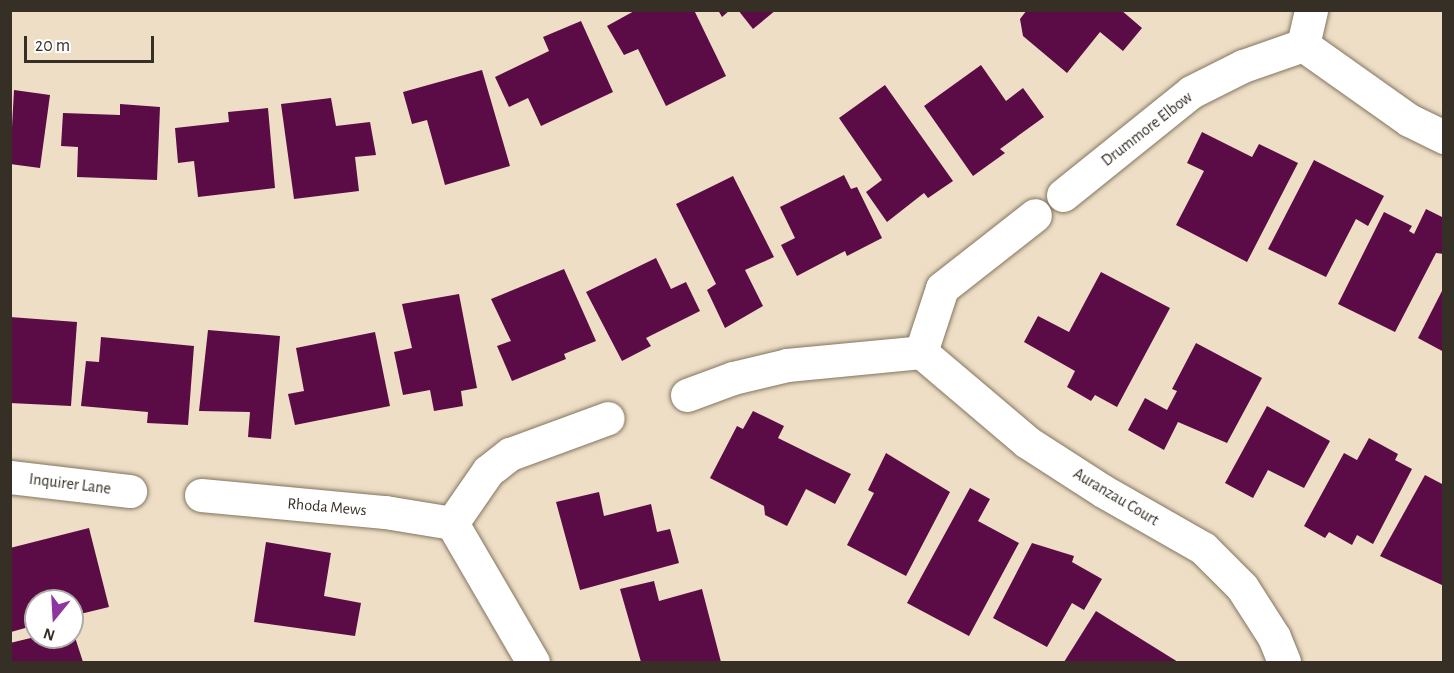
<!DOCTYPE html>
<style>
body{margin:0}
#map{position:relative;width:1454px;height:673px;overflow:hidden;background:#eedec6;font-family:"Alegreya Sans",sans-serif}
div>[style]{position:absolute}
.building>*{inset:0;background:#5b0c46}
.roads{filter:drop-shadow(0 0 2px #837560) drop-shadow(0 0 2px #837560)}
.minor>*{height:33px;margin:-16.5px;padding:0 16.5px;transform-origin:16.5px;border-radius:16.5px;background:#fff}
span{translate:-50% -50%;white-space:nowrap;text-align:center;line-height:1.15;-webkit-text-stroke:6px #fff;paint-order:stroke}
.street-label{font-size:16px;color:#352f26}
.frame{position:absolute;inset:0;border:12px solid #352f26;pointer-events:none}
.north{position:absolute;left:24px;top:589px;width:60px;height:60px;box-sizing:border-box;background:#fff;border:2px solid #aeaca8;border-radius:50%;rotate:198deg;font-size:16px;font-weight:700;line-height:24px;text-align:center;color:#352f26}
.north::after{content:'';display:block;margin:auto;width:21px;height:27px;background:#8e35a1;clip-path:polygon(50% 0,100% 100%,50% 72%,0 100%)}
.scale{position:absolute;left:24px;top:36px;width:130px;height:27px;box-sizing:border-box;border:3px solid #352f26;border-top:0;padding-left:8px;font-size:18px;line-height:21px;white-space:nowrap;color:#352f26;-webkit-text-stroke:4px #fff;paint-order:stroke}
</style>
<div id="map">
<div class="building">
<div style="clip-path:polygon(636px 10px,694px 10px,726px 76px,666px 106px,638px 49px,624px 55px,607px 26px)"></div>
<div style="clip-path:polygon(718px 10px,730px 10px,722px 17px)"></div>
<div style="clip-path:polygon(738px 10px,776px 10px,753px 29px)"></div>
<div style="clip-path:polygon(1027px 10px,1121px 10px,1142px 28px,1123px 51px,1100px 32px,1067px 73px,1023px 36px,1020px 19px)"></div>
<div style="clip-path:polygon(581px 21px,613px 92px,541px 126px,528px 98px,509px 107px,495px 77px,549px 51px,543px 37px)"></div>
<div style="clip-path:polygon(981px 65px,1006px 101px,1023px 88px,1044px 117px,1000px 149px,1005px 153px,973px 176px,924px 106px)"></div>
<div style="clip-path:polygon(482px 70px,510px 166px,445px 185px,427px 120px,412px 124px,403px 92px)"></div>
<div style="clip-path:polygon(885px 85px,953px 181px,928px 198px,924px 193px,887px 222px,866px 192px,882px 180px,839px 118px)"></div>
<div style="clip-path:polygon(14px 90px,50px 95px,40px 168px,10px 164px)"></div>
<div style="clip-path:polygon(331px 98px,336px 126px,370px 122px,376px 155px,355px 157px,359px 191px,294px 199px,281px 104px)"></div>
<div style="clip-path:polygon(120px 104px,160px 107px,157px 180px,77px 177px,78px 147px,61px 146px,63px 113px,120px 115px)"></div>
<div style="clip-path:polygon(268px 108px,275px 188px,198px 197px,194px 161px,178px 163px,175px 128px,229px 122px,228px 112px)"></div>
<div style="clip-path:polygon(1202px 132px,1252px 157px,1259px 144px,1298px 163px,1247px 262px,1176px 225px,1204px 171px,1187px 163px)"></div>
<div style="clip-path:polygon(1314px 160px,1384px 196px,1368px 226px,1356px 219px,1326px 277px,1268px 249px)"></div>
<div style="clip-path:polygon(844px 175px,851px 189px,857px 187px,882px 238px,847px 256px,845px 251px,797px 276px,781px 245px,795px 238px,780px 207px)"></div>
<div style="clip-path:polygon(733px 176px,774px 257px,745px 270px,763px 306px,725px 328px,707px 290px,716px 284px,676px 204px)"></div>
<div style="clip-path:polygon(1426px 209px,1444px 218px,1444px 254px,1436px 253px,1395px 332px,1338px 304px,1384px 212px,1412px 226px,1409px 231px,1414px 234px)"></div>
<div style="clip-path:polygon(656px 258px,671px 289px,686px 282px,700px 311px,646px 338px,651px 346px,622px 361px,586px 292px)"></div>
<div style="clip-path:polygon(564px 269px,596px 341px,564px 354px,566px 359px,512px 381px,497px 346px,511px 341px,491px 299px)"></div>
<div style="clip-path:polygon(1101px 272px,1170px 308px,1117px 407px,1095px 395px,1091px 401px,1067px 387px,1075px 371px,1024px 342px,1038px 316px,1069px 332px)"></div>
<div style="clip-path:polygon(1444px 287px,1444px 352px,1418px 338px)"></div>
<div style="clip-path:polygon(459px 294px,477px 388px,461px 391px,463px 406px,434px 411px,430px 390px,403px 395px,394px 352px,412px 348px,402px 304px)"></div>
<div style="clip-path:polygon(10px 317px,77px 322px,71px 406px,10px 403px)"></div>
<div style="clip-path:polygon(208px 330px,280px 336px,271px 439px,248px 437px,250px 412px,199px 411px)"></div>
<div style="clip-path:polygon(375px 332px,390px 406px,295px 425px,288px 394px,304px 391px,296px 348px)"></div>
<div style="clip-path:polygon(101px 337px,194px 346px,188px 425px,147px 423px,148px 412px,81px 406px,86px 361px,99px 362px)"></div>
<div style="clip-path:polygon(1196px 343px,1262px 378px,1227px 443px,1178px 422px,1164px 450px,1128px 430px,1145px 398px,1167px 410px,1177px 391px,1172px 389px)"></div>
<div style="clip-path:polygon(1267px 406px,1330px 441px,1304px 488px,1268px 470px,1253px 498px,1225px 483px)"></div>
<div style="clip-path:polygon(753px 411px,784px 426px,778px 438px,851px 474px,835px 504px,806px 489px,787px 526px,765px 515px,764px 506px,710px 478px,737px 426px,743px 429px)"></div>
<div style="clip-path:polygon(1369px 438px,1398px 454px,1395px 460px,1412px 469px,1373px 544px,1357px 535px,1352px 545px,1329px 532px,1325px 538px,1304px 526px,1344px 453px,1357px 460px)"></div>
<div style="clip-path:polygon(886px 453px,950px 492px,906px 576px,847px 545px,874px 493px,868px 490px)"></div>
<div style="clip-path:polygon(1425px 475px,1444px 485px,1444px 586px,1380px 556px)"></div>
<div style="clip-path:polygon(970px 488px,990px 499px,978px 521px,1019px 543px,969px 636px,907px 603px)"></div>
<div style="clip-path:polygon(599px 492px,604px 516px,651px 504px,657px 532px,670px 529px,679px 563px,580px 590px,556px 502px)"></div>
<div style="clip-path:polygon(89px 528px,109px 607px,72px 616px,72px 601px,36px 601px,36px 625px,11px 632px,10px 548px)"></div>
<div style="clip-path:polygon(266px 542px,331px 553px,324px 596px,361px 603px,355px 636px,254px 622px)"></div>
<div style="clip-path:polygon(1032px 543px,1074px 556px,1072px 562px,1102px 579px,1084px 610px,1072px 603px,1047px 647px,993px 618px)"></div>
<div style="clip-path:polygon(654px 581px,659px 601px,702px 589px,721px 662px,641px 662px,620px 589px)"></div>
<div style="clip-path:polygon(1096px 611px,1178px 662px,1064px 662px)"></div>
<div style="clip-path:polygon(72px 628px,83px 662px,10px 662px,10px 643px,35px 637px,72px 637px)"></div>
</div>
<div class="roads">
<div class="minor">
<div style="left:1303px;top:45px;width:130px;rotate:35.3deg"></div>
<div style="left:1409px;top:120px;width:39px;rotate:26deg"></div>
<div style="left:1063px;top:195px;width:164px;rotate:-38.8deg"></div>
<div style="left:1191px;top:92px;width:58px;rotate:-26.6deg"></div>
<div style="left:1243px;top:66px;width:64px;rotate:-19.3deg"></div>
<div style="left:1303px;top:45px;width:36px;rotate:-77deg"></div>
<div style="left:921px;top:352px;width:139px;rotate:40.3deg"></div>
<div style="left:1027px;top:442px;width:90px;rotate:32.8deg"></div>
<div style="left:1103px;top:491px;width:115px;rotate:29.7deg"></div>
<div style="left:1203px;top:548px;width:55px;rotate:45deg"></div>
<div style="left:1242px;top:587px;width:59px;rotate:57.4deg"></div>
<div style="left:1274px;top:637px;width:27px;rotate:68deg"></div>
<div style="left:687px;top:395px;width:49px;rotate:-20.3deg"></div>
<div style="left:733px;top:378px;width:56px;rotate:-13.5deg"></div>
<div style="left:787px;top:365px;width:135px;rotate:-5.5deg"></div>
<div style="left:921px;top:352px;width:67px;rotate:-71.8deg"></div>
<div style="left:942px;top:288px;width:118px;rotate:-38.1deg"></div>
<div style="left:10px;top:477px;width:121px;rotate:6.7deg"></div>
<div style="left:201px;top:495px;width:185px;rotate:5.3deg"></div>
<div style="left:385px;top:512px;width:68px;rotate:9.3deg"></div>
<div style="left:452px;top:523px;width:63px;rotate:-55.3deg"></div>
<div style="left:488px;top:471px;width:28px;rotate:-38deg"></div>
<div style="left:510px;top:454px;width:104px;rotate:-20.2deg"></div>
<div style="left:452px;top:523px;width:161px;rotate:59.8deg"></div>
</div>
</div>
<div class="street-label">
<span style="left:1147px;top:129px;rotate:-38deg">Drummore Elbow</span>
<span style="left:70px;top:484px;rotate:7deg">Inquirer Lane</span>
<span style="left:1116px;top:497px;rotate:31deg">Auranzau Court</span>
<span style="left:327px;top:507px;rotate:5deg">Rhoda Mews</span>
</div>
<div class="frame"></div>
<div class="north">N</div>
<div class="scale">20 m</div>
</div>
